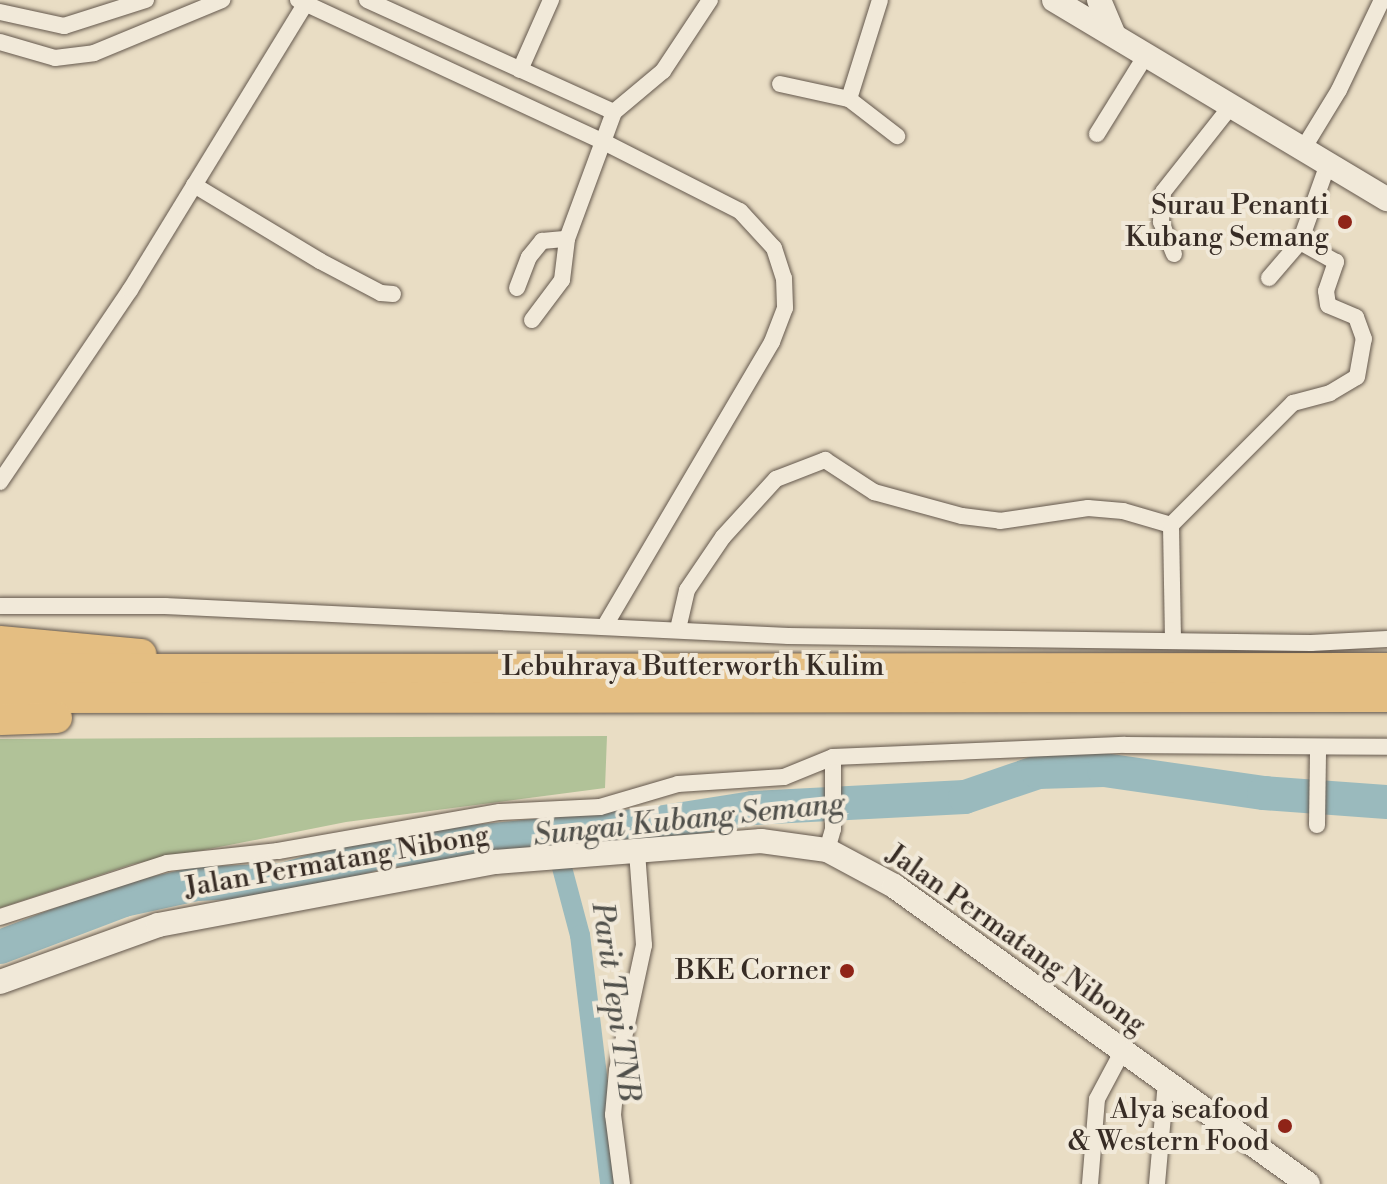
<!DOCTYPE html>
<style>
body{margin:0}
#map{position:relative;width:1387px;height:1184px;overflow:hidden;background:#e9ddc4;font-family:"Libre Bodoni",serif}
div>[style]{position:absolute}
.green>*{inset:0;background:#b1c298}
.canal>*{height:20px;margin:-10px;padding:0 10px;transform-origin:10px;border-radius:10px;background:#9ababd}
.river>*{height:34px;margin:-17px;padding:0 17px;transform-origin:17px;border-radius:17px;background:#9ababd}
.roads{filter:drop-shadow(0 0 2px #64584d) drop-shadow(0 0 2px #64584d)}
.minor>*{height:16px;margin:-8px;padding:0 8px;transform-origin:8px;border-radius:8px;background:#f1e9d9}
.secondary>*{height:24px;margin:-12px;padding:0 12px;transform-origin:12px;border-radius:12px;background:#f1e9d9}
.motorway>*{height:30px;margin:-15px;padding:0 15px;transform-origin:15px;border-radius:15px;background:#e4be82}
.dots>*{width:22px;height:22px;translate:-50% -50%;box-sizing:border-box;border:4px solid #f1e9d9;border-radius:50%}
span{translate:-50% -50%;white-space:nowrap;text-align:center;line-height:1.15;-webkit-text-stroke:8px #f1e9d9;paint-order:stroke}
.poi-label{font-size:28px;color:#372c25}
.right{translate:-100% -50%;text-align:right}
.street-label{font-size:28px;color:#372c25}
.water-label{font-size:30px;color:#50504b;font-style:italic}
</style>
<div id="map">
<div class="green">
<div style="clip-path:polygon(607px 736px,605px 788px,346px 822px,133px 864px,0 908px,0 739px)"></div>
</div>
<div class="canal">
<div style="left:552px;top:830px;width:109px;rotate:75.1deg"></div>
<div style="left:580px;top:935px;width:251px;rotate:83.1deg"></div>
</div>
<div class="river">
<div style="left:0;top:947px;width:133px;rotate:-20.8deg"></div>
<div style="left:124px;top:900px;width:75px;rotate:-12.4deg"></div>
<div style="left:197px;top:884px;width:85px;rotate:-2.7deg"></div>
<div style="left:282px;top:880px;width:105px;rotate:-16deg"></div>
<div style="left:383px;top:851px;width:263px;rotate:-5.7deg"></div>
<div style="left:645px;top:825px;width:109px;rotate:-8.9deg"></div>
<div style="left:753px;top:808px;width:212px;rotate:-3deg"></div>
<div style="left:965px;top:797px;width:77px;rotate:-18.9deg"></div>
<div style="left:1038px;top:772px;width:66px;rotate:-1.7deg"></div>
<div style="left:1104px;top:770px;width:162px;rotate:8.2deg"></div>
<div style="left:1264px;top:793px;width:123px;rotate:4.2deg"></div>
</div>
<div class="roads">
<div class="minor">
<div style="left:298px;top:0;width:333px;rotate:24.9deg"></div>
<div style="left:600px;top:140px;width:157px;rotate:26.9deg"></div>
<div style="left:740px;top:211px;width:50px;rotate:47.4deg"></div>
<div style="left:774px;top:248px;width:32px;rotate:72deg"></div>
<div style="left:784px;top:278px;width:30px;rotate:88deg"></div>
<div style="left:785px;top:308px;width:36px;rotate:111deg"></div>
<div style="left:772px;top:342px;width:329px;rotate:120.5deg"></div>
<div style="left:367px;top:0;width:271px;rotate:24.4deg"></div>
<div style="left:614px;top:112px;width:64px;rotate:-39.9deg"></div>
<div style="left:663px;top:71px;width:85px;rotate:-56.5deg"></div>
<div style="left:880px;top:0;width:104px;rotate:107.4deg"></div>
<div style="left:849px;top:99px;width:61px;rotate:37.6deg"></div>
<div style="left:0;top:12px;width:66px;rotate:12.3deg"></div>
<div style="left:64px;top:26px;width:86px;rotate:-17.6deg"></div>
<div style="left:0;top:42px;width:57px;rotate:16.2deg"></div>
<div style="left:55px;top:58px;width:39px;rotate:-7deg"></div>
<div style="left:94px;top:53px;width:139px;rotate:-22.5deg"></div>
<div style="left:520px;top:70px;width:77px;rotate:-66.1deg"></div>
<div style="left:780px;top:84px;width:71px;rotate:12.3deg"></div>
<div style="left:1097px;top:134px;width:93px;rotate:-58.2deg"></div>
<div style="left:1303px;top:149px;width:69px;rotate:-58.6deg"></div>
<div style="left:1339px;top:90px;width:100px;rotate:-64.5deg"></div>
<div style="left:194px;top:185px;width:147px;rotate:31.1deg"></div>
<div style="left:320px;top:261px;width:69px;rotate:27.7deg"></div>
<div style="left:381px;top:293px;width:12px;rotate:5deg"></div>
<div style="left:1174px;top:254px;width:35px;rotate:-112deg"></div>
<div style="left:1161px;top:222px;width:30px;rotate:-86deg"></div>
<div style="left:1163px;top:192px;width:110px;rotate:-51.7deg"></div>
<div style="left:1269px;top:278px;width:48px;rotate:-49.3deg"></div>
<div style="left:517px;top:288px;width:33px;rotate:-69deg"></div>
<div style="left:529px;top:257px;width:21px;rotate:-51deg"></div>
<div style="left:542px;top:241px;width:25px;rotate:-5deg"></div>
<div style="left:567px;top:239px;width:135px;rotate:-69.7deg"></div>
<div style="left:532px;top:320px;width:50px;rotate:-53.1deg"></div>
<div style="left:562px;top:280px;width:41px;rotate:-83deg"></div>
<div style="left:0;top:482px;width:232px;rotate:-55.9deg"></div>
<div style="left:130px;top:290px;width:340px;rotate:-58.5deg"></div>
<div style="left:0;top:606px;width:165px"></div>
<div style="left:165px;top:606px;width:624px;rotate:2.76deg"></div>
<div style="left:788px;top:636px;width:523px;rotate:0.77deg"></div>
<div style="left:1311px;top:643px;width:76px;rotate:-3deg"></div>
<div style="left:678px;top:629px;width:40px;rotate:-77deg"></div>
<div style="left:687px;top:590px;width:64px;rotate:-55.8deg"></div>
<div style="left:723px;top:537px;width:79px;rotate:-47.6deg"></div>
<div style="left:776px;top:479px;width:53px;rotate:-21.2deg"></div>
<div style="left:825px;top:460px;width:59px;rotate:33.1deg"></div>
<div style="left:874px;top:492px;width:91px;rotate:15.3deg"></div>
<div style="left:962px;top:516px;width:38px;rotate:7deg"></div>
<div style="left:1000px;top:521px;width:89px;rotate:-8.4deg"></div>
<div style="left:1088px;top:508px;width:35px;rotate:5deg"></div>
<div style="left:1123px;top:511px;width:50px;rotate:16.3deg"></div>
<div style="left:1173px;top:640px;width:115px;rotate:-91deg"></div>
<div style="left:1171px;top:525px;width:173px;rotate:-45deg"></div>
<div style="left:1293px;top:403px;width:38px;rotate:-15deg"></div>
<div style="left:1330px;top:393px;width:31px;rotate:-31deg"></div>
<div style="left:1357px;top:377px;width:39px;rotate:-80deg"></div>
<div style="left:1364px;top:339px;width:23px;rotate:-110deg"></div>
<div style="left:1356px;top:317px;width:30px;rotate:-157deg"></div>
<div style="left:1328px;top:305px;width:14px;rotate:-98deg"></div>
<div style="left:1326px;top:291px;width:31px;rotate:-71deg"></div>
<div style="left:1336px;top:262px;width:41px;rotate:-150.9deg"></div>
<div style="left:1300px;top:242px;width:83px;rotate:-70.3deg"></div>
<div style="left:1317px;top:825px;width:75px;rotate:-89.2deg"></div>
<div style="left:827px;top:850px;width:22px;rotate:-74deg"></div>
<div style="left:833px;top:829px;width:72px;rotate:-90deg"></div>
<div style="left:0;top:917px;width:176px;rotate:-17.9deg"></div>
<div style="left:167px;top:863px;width:112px;rotate:-6.2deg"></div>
<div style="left:278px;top:851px;width:225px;rotate:-10deg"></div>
<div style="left:500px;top:812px;width:100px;rotate:-2.9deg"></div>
<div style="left:600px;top:807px;width:81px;rotate:-16.4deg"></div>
<div style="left:678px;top:784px;width:106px;rotate:-3.8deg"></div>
<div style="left:784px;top:777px;width:53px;rotate:-22.2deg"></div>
<div style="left:833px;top:757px;width:292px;rotate:-2.4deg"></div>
<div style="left:1125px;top:745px;width:262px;rotate:0.4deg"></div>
<div style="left:622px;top:1184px;width:70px;rotate:-97.4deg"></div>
<div style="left:613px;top:1115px;width:45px;rotate:-84.9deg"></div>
<div style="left:617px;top:1070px;width:128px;rotate:-77.8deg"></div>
<div style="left:644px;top:945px;width:93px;rotate:-94.3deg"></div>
<div style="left:1090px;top:1184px;width:85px;rotate:-85.3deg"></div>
<div style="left:1097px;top:1099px;width:55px;rotate:-62deg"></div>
<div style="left:1157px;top:1184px;width:103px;rotate:-85deg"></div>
</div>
<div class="secondary">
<div style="left:1054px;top:0;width:388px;rotate:30.9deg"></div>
<div style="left:1099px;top:0;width:38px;rotate:67deg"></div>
<div style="left:0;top:982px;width:168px;rotate:-19.8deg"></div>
<div style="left:158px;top:925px;width:343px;rotate:-10.6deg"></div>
<div style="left:495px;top:862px;width:267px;rotate:-4.5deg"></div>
<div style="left:761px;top:841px;width:67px;rotate:7.8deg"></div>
<div style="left:827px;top:850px;width:76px;rotate:28.2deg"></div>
<div style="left:894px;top:886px;width:510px;rotate:35.75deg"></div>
</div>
<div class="motorway">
<div style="left:0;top:641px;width:142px;rotate:5.3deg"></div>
<div style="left:0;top:669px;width:1387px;rotate:-0.04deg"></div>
<div style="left:0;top:698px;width:1387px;rotate:-0.04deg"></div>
<div style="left:0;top:720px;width:57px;rotate:-2deg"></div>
</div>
</div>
<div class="dots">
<div style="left:1345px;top:222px;background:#8f2418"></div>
<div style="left:847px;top:971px;background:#8f2418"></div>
<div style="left:1285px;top:1126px;background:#8f2418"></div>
</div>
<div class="poi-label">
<span class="right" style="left:1329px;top:222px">Surau Penanti<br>Kubang Semang</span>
<span class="right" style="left:831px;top:971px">BKE Corner</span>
<span class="right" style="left:1269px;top:1126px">Alya seafood<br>&amp; Western Food</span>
</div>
<div class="street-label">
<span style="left:693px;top:667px">Lebuhraya Butterworth Kulim</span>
<span style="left:337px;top:862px;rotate:-10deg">Jalan Permatang Nibong</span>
<span style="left:1016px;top:940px;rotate:35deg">Jalan Permatang Nibong</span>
</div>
<div class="water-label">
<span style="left:689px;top:820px;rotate:-6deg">Sungai Kubang Semang</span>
<span style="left:615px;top:1002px;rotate:82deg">Parit Tepi TNB</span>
</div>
</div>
